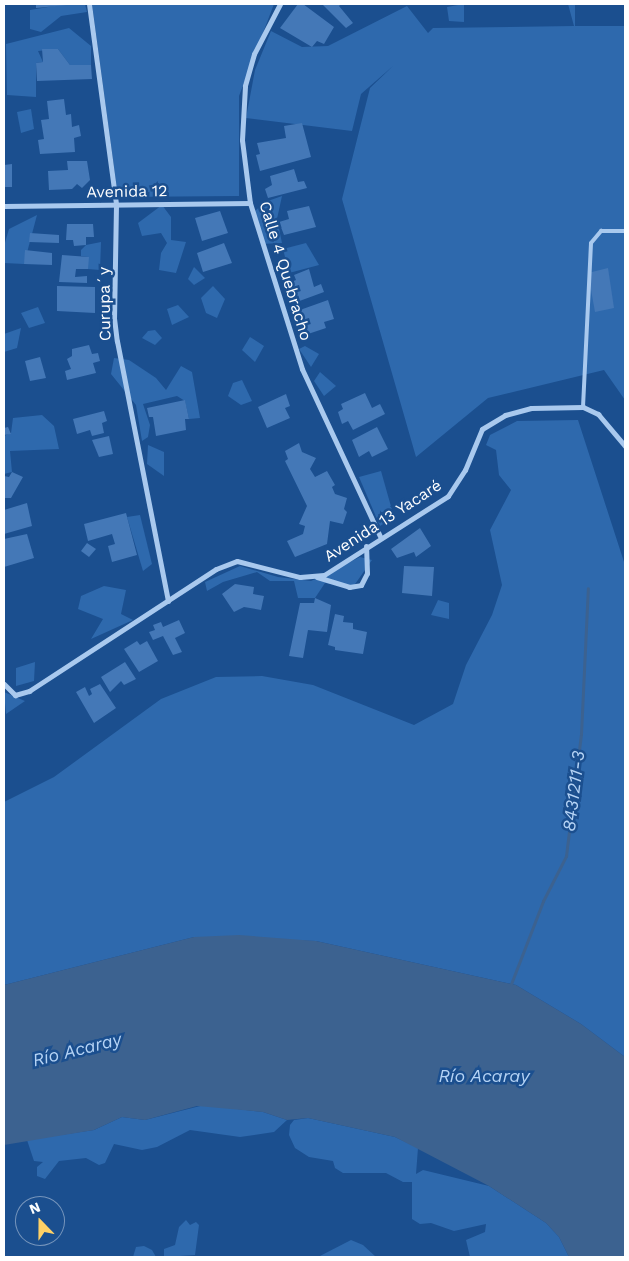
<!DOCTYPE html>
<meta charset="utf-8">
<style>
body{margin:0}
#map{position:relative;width:629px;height:1261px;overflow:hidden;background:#1b4f8f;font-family:"Work Sans",sans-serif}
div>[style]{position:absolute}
.green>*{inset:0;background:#2e69ad}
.water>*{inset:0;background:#3c6290}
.stream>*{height:3px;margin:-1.5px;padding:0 1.5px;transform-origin:1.5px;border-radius:1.5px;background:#3c6290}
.building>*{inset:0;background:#4478b7}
.service>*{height:4px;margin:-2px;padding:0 2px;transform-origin:2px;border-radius:2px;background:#a9c9ee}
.minor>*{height:5px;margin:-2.5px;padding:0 2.5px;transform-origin:2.5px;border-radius:2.5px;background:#a9c9ee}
span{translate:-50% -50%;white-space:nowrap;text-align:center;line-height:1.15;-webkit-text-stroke:5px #1b4f8f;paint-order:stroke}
.street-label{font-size:16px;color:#fff}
.water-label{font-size:18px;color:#b5d3f5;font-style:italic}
.frame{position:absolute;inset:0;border:5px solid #fff;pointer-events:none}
.north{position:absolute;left:15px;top:1196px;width:50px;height:50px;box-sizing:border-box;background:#1b4f8f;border:1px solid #7695bc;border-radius:50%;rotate:338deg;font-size:14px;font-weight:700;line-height:20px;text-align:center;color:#fff}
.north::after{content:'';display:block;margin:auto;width:18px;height:22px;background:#ffd166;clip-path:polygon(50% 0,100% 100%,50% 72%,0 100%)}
</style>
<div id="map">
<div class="green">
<div style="clip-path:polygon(66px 4px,85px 4px,87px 12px,61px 16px,41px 32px,30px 29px,30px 10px)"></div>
<div style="clip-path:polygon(92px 4px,274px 4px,239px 96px,239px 196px,118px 197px)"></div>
<div style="clip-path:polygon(464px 4px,464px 22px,449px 21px,447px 7px)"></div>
<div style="clip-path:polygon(568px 4px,575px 4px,575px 26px,625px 26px,625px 400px,604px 370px,488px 398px,416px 457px,342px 199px,370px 88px,393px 66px,361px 94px,352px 131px,246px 118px,255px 70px,271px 31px,302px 47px,328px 46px,407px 6px,428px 33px,433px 28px,574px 26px)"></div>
<div style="clip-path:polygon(69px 28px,91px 46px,91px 65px,70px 65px,58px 49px,38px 51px,43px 62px,36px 63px,36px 97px,7px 95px,6px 44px)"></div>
<div style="clip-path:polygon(31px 109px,34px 129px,21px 133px,17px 112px)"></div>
<div style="clip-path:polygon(282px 196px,277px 219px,282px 243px,261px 244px,255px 211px,265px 202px)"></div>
<div style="clip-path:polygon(162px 205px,171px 217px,171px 240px,186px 242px,176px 273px,159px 270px,161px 253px,167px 243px,161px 233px,142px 236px,138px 223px)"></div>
<div style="clip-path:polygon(37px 215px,24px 264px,4px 263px,4px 246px,9px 229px)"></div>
<div style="clip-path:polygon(101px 242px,100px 270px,88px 269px,88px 257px,81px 256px,81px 250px,86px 245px)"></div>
<div style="clip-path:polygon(306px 243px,319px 265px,289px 273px,283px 249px)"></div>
<div style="clip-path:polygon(194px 267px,205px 278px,194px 285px,188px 279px)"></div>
<div style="clip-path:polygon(213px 286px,225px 299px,217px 318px,206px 313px,201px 298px)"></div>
<div style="clip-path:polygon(178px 305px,189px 317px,172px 325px,167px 309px)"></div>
<div style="clip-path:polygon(38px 307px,45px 323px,29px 328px,21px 313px)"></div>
<div style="clip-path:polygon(21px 328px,17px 348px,4px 352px,4px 334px)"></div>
<div style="clip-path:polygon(155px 330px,162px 338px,155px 345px,142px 338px,148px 331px)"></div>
<div style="clip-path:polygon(250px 337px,264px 346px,255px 362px,242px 350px)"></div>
<div style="clip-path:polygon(305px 346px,319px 354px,311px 367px,299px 349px)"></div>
<div style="clip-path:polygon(114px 358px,129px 360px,156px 378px,166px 390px,181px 366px,192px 372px,200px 418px,189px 419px,185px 401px,177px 396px,143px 404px,150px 425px,148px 437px,142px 441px,136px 405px,111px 374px)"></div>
<div style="clip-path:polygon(320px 372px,336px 386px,324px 396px,314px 381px)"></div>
<div style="clip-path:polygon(242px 380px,252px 401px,241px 405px,228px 396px,233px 383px)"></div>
<div style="clip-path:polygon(42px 415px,54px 426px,59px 449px,10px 451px,12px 472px,4px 474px,4px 436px,11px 433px,13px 418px)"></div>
<div style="clip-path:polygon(578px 420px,625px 565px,625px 1057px,581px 1024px,516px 985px,316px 941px,194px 937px,4px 985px,4px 802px,54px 777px,161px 699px,216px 677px,262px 676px,313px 685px,414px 725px,453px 704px,466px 665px,492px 615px,502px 585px,490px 530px,511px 490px,499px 475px,496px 450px,486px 445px,490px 435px,517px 421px)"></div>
<div style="clip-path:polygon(148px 445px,164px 452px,164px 476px,147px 464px)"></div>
<div style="clip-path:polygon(381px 471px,394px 517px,380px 526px,359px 477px)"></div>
<div style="clip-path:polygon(140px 515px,152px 564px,143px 571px,127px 517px)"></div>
<div style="clip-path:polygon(360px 557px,372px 560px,353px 587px,325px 583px,315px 598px,298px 598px,294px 581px,270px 581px,257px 572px,223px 582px,207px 591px,205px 582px,240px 566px,278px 577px,311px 581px)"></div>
<div style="clip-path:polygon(104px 586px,126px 590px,121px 614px,133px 620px,91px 639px,103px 619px,78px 609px,81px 596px)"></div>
<div style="clip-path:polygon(438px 600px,449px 603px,449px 619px,431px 615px)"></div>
<div style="clip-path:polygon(35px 662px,34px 681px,16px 686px,16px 668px)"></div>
<div style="clip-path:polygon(4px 692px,25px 701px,6px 714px)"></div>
<div style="clip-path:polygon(204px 1105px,263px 1112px,287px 1120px,274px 1132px,240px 1137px,190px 1130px,157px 1147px,142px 1150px,114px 1144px,105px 1163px,99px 1165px,86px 1158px,59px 1161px,45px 1179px,37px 1176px,37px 1167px,43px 1162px,34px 1161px,27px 1140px,94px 1130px,122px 1117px,145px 1120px)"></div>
<div style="clip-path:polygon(308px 1118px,395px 1137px,418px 1148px,416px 1174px,423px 1170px,489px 1186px,546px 1223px,559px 1237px,569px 1257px,470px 1257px,466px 1240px,485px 1232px,486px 1224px,454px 1231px,431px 1223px,420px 1224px,412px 1219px,412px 1182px,403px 1182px,386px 1173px,343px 1173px,335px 1168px,333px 1161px,309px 1157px,295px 1148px,289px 1135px,290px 1125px,294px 1120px)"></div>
<div style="clip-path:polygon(186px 1220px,190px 1225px,196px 1222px,199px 1225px,195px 1255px,164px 1257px,164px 1249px,175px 1245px,179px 1227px)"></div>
<div style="clip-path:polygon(351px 1240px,363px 1245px,376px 1257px,318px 1257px)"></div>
<div style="clip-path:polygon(144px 1246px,152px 1250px,156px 1257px,133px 1257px,136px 1247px)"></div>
</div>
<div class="water">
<div style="clip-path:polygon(239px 935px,316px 941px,516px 985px,581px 1024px,625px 1057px,625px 1257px,569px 1257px,559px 1237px,546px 1223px,489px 1186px,395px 1137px,308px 1118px,287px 1120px,263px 1112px,197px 1106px,145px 1120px,122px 1117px,94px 1130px,4px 1145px,4px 985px,194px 937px)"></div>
</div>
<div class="stream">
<div style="left:511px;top:984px;width:89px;rotate:-68.9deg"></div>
<div style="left:543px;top:901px;width:51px;rotate:-62.9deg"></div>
<div style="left:566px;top:856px;width:123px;rotate:-83deg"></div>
<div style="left:581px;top:734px;width:146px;rotate:-87.3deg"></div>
</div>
<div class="building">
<div style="clip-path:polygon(36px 4px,67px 4px,67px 5px,36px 8px)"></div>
<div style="clip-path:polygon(298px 4px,303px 4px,334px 27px,324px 44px,317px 41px,312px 47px,280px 28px)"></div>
<div style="clip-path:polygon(322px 4px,341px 4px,339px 6px,353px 23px,346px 28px)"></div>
<div style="clip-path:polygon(42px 49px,58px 49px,70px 65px,91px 65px,92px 79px,37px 81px,36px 63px,43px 62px)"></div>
<div style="clip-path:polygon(64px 99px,66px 115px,71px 114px,72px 127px,79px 125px,81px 136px,74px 138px,75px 152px,40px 154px,38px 140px,44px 139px,41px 120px,49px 119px,47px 101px)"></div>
<div style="clip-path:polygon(302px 123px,311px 157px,260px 171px,256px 155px,260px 154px,257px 143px,286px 138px,284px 126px)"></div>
<div style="clip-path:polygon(67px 161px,87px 161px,90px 180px,82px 188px,77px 184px,72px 189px,49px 190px,48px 171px,68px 170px)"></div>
<div style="clip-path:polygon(12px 164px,12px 187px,4px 187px,4px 165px)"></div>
<div style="clip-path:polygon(294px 169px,298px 182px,304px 181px,307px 188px,268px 198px,265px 189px,272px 185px,270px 176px)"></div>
<div style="clip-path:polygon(309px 206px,316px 227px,284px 235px,279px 222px,289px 219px,287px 211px)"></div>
<div style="clip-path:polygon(220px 211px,228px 233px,202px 241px,195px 218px)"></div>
<div style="clip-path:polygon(67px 224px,93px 224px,94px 237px,86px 237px,86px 245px,74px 246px,73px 240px,66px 240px)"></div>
<div style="clip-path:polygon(30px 233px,59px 235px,59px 243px,29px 242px)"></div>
<div style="clip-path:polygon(224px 243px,232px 263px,203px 272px,197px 253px)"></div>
<div style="clip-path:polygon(25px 250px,52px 253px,52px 265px,24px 264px)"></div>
<div style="clip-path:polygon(62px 255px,89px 257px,88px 269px,76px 269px,75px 277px,87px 276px,87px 283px,59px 282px)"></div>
<div style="clip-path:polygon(608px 268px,614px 308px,595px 312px,588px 273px)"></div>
<div style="clip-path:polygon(309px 269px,314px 287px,321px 284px,324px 292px,294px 303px,287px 284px,296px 280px,294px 275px)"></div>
<div style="clip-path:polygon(57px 286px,95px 287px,95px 313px,57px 311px)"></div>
<div style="clip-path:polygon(328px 300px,334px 319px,324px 322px,326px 328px,308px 334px,300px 310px)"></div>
<div style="clip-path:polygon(89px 345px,92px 354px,98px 353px,100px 361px,93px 363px,96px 373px,67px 380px,65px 371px,71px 369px,67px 359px,72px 356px,72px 349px)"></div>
<div style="clip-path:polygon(40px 357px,46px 378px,30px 381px,25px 361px)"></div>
<div style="clip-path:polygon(365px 393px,372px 408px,380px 404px,385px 414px,353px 430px,348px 421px,342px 424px,338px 412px,343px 409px,341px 404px)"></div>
<div style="clip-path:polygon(286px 394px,290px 406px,285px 408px,290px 418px,267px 428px,258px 407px)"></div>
<div style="clip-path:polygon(185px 400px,189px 419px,185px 419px,186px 430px,156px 436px,153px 417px,149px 417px,147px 408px)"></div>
<div style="clip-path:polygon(104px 411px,107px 421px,102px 423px,104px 433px,92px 436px,90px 430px,77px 434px,73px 419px)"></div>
<div style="clip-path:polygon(8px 427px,11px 434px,4px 435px,4px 428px)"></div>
<div style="clip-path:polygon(377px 427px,388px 449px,372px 457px,369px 451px,359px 457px,352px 440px)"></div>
<div style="clip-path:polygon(109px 436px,113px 454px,99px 457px,92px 440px)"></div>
<div style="clip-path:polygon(299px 443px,302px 452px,316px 458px,310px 469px,315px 477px,327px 471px,335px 485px,332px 487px,335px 494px,347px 498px,344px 509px,347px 512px,343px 524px,330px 521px,327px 544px,295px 557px,287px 541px,303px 534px,305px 526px,299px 524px,307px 506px,285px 461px,288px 459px,285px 451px)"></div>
<div style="clip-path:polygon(12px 472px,23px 477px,11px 498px,4px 498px,4px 476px,9px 477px)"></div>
<div style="clip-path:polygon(27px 503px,32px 526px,4px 534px,4px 510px)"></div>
<div style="clip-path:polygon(126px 513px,137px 555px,112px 562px,108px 546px,115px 544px,112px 534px,88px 541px,84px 524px)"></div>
<div style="clip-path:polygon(420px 528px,431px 546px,416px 557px,414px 552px,397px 558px,391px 549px)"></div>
<div style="clip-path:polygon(27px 534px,34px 558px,4px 567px,4px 539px)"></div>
<div style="clip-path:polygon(87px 543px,96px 549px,89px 557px,81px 551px)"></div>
<div style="clip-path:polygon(404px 566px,434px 567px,432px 596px,402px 593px)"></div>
<div style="clip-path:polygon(235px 584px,254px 587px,253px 594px,264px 596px,261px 610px,244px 607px,234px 612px,222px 594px)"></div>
<div style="clip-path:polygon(315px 598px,331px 605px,327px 632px,308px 630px,303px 658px,289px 656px,300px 603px,314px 603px)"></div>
<div style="clip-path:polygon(335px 614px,344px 616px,343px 622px,353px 623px,353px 629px,367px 632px,363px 654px,335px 650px,335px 647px,328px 645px)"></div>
<div style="clip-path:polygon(179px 620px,185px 633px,175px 638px,182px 652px,173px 655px,163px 636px,153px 640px,149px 632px,155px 630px,153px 625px,161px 622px,163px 627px)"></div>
<div style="clip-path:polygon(137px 641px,140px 645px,147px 641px,158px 661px,139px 672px,124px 649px)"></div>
<div style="clip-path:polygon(125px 662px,136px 679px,124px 685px,121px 681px,110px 692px,101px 677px)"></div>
<div style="clip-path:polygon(100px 684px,116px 708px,94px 723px,76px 692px,85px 687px,89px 696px,92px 694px,90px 689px)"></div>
</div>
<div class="service">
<div style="left:583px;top:407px;width:164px;rotate:-87.2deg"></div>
<div style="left:591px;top:243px;width:16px;rotate:-50deg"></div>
<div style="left:601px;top:231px;width:24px"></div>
</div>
<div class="minor">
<div style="left:89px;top:4px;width:203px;rotate:82.3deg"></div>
<div style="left:116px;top:205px;width:113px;rotate:91deg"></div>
<div style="left:114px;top:318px;width:23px;rotate:83deg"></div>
<div style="left:117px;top:341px;width:265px;rotate:78.9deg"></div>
<div style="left:280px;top:4px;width:56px;rotate:117.5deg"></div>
<div style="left:254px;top:54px;width:33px;rotate:106deg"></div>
<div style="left:245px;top:86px;width:54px;rotate:93.2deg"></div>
<div style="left:242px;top:140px;width:64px;rotate:82.8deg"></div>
<div style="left:250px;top:203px;width:174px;rotate:72.6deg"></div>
<div style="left:302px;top:369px;width:184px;rotate:65deg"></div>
<div style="left:4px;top:206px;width:246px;rotate:-0.7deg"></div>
<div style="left:317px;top:577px;width:34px;rotate:17deg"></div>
<div style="left:349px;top:587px;width:12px;rotate:-9deg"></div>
<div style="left:361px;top:585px;width:13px;rotate:-63deg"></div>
<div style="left:367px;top:573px;width:27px;rotate:-92deg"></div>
<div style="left:4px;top:684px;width:16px;rotate:45deg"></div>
<div style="left:15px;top:695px;width:15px;rotate:-16deg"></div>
<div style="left:29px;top:691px;width:223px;rotate:-33.1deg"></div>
<div style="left:216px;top:569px;width:22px;rotate:-21deg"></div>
<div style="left:237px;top:561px;width:65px;rotate:14.3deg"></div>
<div style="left:300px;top:577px;width:24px;rotate:-5deg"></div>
<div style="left:324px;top:575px;width:147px;rotate:-32.5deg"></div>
<div style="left:448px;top:496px;width:31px;rotate:-57deg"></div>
<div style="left:465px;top:470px;width:44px;rotate:-67.5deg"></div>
<div style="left:482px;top:429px;width:27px;rotate:-31deg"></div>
<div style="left:505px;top:415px;width:27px;rotate:-15deg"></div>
<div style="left:531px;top:408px;width:52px;rotate:-1.1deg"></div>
<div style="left:583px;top:407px;width:17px;rotate:25deg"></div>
<div style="left:598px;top:414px;width:42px;rotate:49.8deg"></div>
</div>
<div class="street-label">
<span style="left:127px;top:192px;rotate:-1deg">Avenida 12</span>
<span style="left:285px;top:271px;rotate:73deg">Calle 4 Quebracho</span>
<span style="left:105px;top:304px;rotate:-91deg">Curupa´y</span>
<span style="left:383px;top:521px;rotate:-33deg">Avenida 13 Yacaré</span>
</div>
<div class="water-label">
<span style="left:574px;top:791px;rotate:-83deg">8431211-3</span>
<span style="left:77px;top:1050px;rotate:-14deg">Río Acaray</span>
<span style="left:484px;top:1076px">Río Acaray</span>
</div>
<div class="frame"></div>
<div class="north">N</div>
</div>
